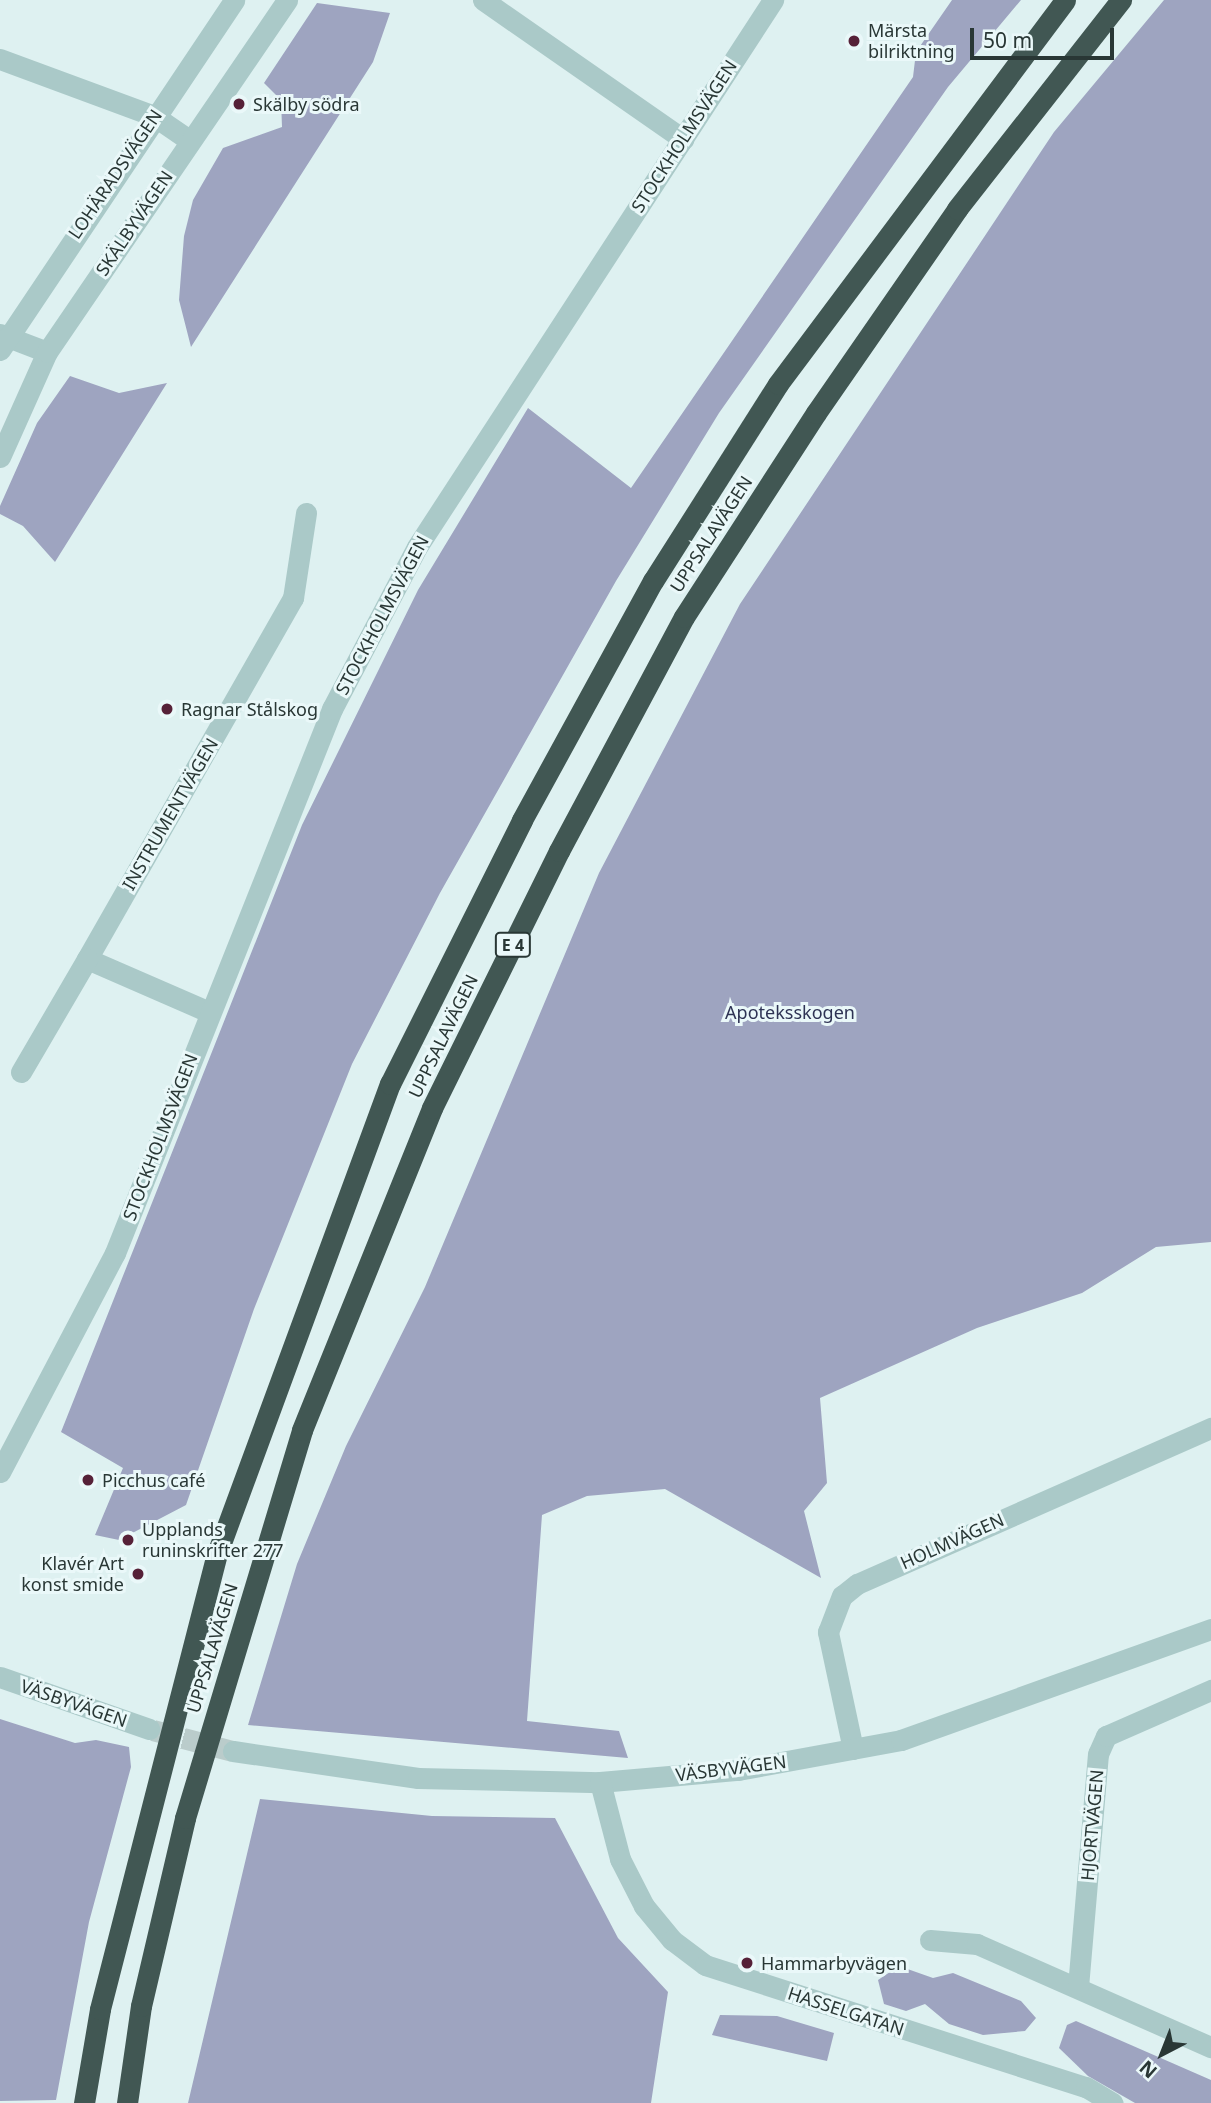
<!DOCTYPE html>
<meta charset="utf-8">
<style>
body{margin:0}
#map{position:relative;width:1211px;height:2103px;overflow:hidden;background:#def1f1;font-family:"Noto Sans",sans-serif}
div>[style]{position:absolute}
.green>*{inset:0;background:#9ea4c0}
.minor-tunnel>*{height:21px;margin-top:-10.5px;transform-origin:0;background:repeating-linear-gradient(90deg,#bacccb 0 21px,transparent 0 31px)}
.minor>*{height:21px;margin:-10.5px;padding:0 10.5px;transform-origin:10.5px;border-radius:10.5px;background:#aac9c8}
.highway>*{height:21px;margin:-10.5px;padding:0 10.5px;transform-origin:10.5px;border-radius:10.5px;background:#415753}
.dots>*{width:19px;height:19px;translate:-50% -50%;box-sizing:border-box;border:4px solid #eaf8f9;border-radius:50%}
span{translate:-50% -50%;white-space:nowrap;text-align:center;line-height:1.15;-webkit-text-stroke:6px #eaf8f9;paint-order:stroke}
.shield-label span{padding:2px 5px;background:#eaf8f9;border:2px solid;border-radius:5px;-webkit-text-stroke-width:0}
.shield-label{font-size:16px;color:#293735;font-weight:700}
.poi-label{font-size:18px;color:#293735}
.left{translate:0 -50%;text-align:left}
.right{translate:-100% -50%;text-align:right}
.street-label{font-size:18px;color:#293735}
.park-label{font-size:18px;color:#2e3354}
.north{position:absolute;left:1127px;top:2019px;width:70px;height:70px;-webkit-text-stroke:5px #eaf8f9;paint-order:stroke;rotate:222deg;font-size:19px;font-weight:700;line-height:28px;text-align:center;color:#293735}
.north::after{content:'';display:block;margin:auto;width:24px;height:32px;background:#293735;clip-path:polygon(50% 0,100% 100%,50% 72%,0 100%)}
.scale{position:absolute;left:970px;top:28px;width:144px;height:32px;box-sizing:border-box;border:4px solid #293735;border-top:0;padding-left:9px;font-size:21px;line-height:24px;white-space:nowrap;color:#293735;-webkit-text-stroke:5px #eaf8f9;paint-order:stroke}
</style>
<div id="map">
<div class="green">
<div style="clip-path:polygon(952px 0,1021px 0,948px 87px,719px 413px,616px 581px,440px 893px,352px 1064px,254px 1309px,186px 1505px,119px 1540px,95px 1535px,123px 1468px,61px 1432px,302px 825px,418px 590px,528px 408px,631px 488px,913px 77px,916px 52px)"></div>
<div style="clip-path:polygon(1164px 0,1211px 0,1211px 1242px,1156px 1247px,1082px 1293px,977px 1328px,820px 1398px,827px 1483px,804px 1511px,821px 1578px,665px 1489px,587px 1496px,542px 1515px,527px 1721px,619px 1731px,628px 1758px,248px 1725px,297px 1564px,346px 1446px,425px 1287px,599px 873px,740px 604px,1054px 132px)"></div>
<div style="clip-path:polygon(317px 3px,390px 13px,373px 62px,191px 347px,179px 300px,184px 236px,193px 200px,223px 148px,282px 127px,281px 100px,264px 83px)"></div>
<div style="clip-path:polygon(70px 376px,119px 393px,167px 383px,55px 562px,23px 526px,0 514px,0 506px,37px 423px)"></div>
<div style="clip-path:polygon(0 1719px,75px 1743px,96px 1740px,129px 1747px,131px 1767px,89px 1922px,56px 2100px,0 2101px)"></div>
<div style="clip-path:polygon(260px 1799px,432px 1816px,555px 1818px,618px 1938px,668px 1992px,651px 2103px,188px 2103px)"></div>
<div style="clip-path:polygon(899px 1966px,933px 1978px,953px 1973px,1021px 2001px,1036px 2018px,1025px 2031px,983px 2035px,949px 2024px,925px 2004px,906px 2011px,884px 2004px,878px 1980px)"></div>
<div style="clip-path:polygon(720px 2015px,777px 2016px,834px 2033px,827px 2061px,712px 2035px)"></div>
<div style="clip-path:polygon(1076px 2021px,1211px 2080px,1211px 2103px,1135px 2103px,1088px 2076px,1059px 2048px,1067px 2025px)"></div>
</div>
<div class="minor-tunnel">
<div style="left:153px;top:1730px;width:83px;rotate:14.7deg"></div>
</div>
<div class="minor">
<div style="left:483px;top:0;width:244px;rotate:34.8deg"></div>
<div style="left:0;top:59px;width:164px;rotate:20.3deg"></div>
<div style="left:154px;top:116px;width:42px;rotate:34.4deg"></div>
<div style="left:0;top:334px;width:50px;rotate:21deg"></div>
<div style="left:0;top:350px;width:421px;rotate:-56.2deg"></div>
<div style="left:0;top:457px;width:115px;rotate:-65.9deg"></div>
<div style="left:47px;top:352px;width:426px;rotate:-55.7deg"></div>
<div style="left:209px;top:1012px;width:133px;rotate:-156.5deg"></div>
<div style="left:87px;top:959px;width:416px;rotate:-60.3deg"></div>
<div style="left:293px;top:598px;width:86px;rotate:-81.3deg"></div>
<div style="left:21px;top:1072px;width:131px;rotate:-59.7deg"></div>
<div style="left:0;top:1472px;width:247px;rotate:-62.3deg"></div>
<div style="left:115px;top:1253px;width:586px;rotate:-68.25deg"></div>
<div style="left:332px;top:709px;width:183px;rotate:-62.3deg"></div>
<div style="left:417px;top:547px;width:653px;rotate:-56.94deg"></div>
<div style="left:0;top:1677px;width:158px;rotate:19.2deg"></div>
<div style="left:853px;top:1749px;width:120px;rotate:-102.1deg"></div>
<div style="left:828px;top:1632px;width:39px;rotate:-69deg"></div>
<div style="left:842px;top:1596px;width:19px;rotate:-39deg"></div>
<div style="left:857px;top:1584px;width:387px;rotate:-23.8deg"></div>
<div style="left:233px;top:1751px;width:187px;rotate:8.3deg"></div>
<div style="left:418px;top:1778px;width:182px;rotate:1.3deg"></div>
<div style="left:600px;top:1782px;width:139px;rotate:-5deg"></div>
<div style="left:738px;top:1770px;width:166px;rotate:-10.4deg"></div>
<div style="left:901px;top:1740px;width:329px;rotate:-19.7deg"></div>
<div style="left:600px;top:1782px;width:80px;rotate:75.4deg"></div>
<div style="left:620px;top:1859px;width:53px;rotate:62.9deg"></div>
<div style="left:644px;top:1906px;width:44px;rotate:50.5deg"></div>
<div style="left:672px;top:1940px;width:41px;rotate:37.1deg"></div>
<div style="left:705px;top:1965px;width:400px;rotate:17.8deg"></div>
<div style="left:1086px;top:2087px;width:31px;rotate:31deg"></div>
<div style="left:930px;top:1940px;width:47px;rotate:4.9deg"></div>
<div style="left:977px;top:1944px;width:256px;rotate:23.8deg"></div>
<div style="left:1078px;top:1987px;width:234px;rotate:-85.1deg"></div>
<div style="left:1098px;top:1754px;width:20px;rotate:-66deg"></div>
<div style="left:1106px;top:1736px;width:115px;rotate:-23.7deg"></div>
</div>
<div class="highway">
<div style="left:84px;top:2103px;width:95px;rotate:-80.3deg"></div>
<div style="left:100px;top:2009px;width:473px;rotate:-75.6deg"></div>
<div style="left:218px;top:1551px;width:498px;rotate:-69.8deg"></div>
<div style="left:390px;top:1084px;width:295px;rotate:-63.4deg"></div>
<div style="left:522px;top:820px;width:273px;rotate:-61.3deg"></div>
<div style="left:653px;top:581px;width:233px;rotate:-57.6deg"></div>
<div style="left:778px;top:384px;width:479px;rotate:-53.2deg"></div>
<div style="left:127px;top:2103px;width:98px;rotate:-81.8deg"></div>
<div style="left:141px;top:2006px;width:193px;rotate:-76.8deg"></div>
<div style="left:185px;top:1818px;width:405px;rotate:-73.2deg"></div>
<div style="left:302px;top:1430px;width:347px;rotate:-68deg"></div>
<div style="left:432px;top:1108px;width:287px;rotate:-63.7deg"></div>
<div style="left:559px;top:851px;width:265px;rotate:-61.9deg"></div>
<div style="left:684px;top:617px;width:243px;rotate:-57.1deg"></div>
<div style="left:816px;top:413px;width:248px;rotate:-55.3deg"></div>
<div style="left:957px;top:209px;width:266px;rotate:-51.9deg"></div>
</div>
<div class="dots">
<div style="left:854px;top:41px;background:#562138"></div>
<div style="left:239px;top:104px;background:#562138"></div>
<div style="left:167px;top:709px;background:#562138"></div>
<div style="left:88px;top:1480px;background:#562138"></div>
<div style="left:128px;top:1540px;background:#562138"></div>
<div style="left:138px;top:1574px;background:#562138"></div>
<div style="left:747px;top:1963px;background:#562138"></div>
</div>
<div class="shield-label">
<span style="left:513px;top:945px">E 4</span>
</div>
<div class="poi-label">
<span class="left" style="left:868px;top:41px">Märsta<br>bilriktning</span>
<span class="left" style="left:253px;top:104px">Skälby södra</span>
<span class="left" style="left:181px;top:709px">Ragnar Stålskog</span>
<span class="left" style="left:102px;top:1480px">Picchus café</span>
<span class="left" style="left:142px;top:1540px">Upplands<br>runinskrifter 277</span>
<span class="right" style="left:124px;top:1574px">Klavér Art<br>konst smide</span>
<span class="left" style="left:761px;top:1963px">Hammarbyvägen</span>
</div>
<div class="street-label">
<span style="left:684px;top:136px;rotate:-57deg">STOCKHOLMSVÄGEN</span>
<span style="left:115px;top:174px;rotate:-56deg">LOHÄRADSVÄGEN</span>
<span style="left:134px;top:223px;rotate:-56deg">SKÄLBYVÄGEN</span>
<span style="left:711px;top:534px;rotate:-57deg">UPPSALAVÄGEN</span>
<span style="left:382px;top:615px;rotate:-62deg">STOCKHOLMSVÄGEN</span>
<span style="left:170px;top:814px;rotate:-60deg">INSTRUMENTVÄGEN</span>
<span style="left:443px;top:1036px;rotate:-64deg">UPPSALAVÄGEN</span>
<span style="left:160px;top:1137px;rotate:-69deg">STOCKHOLMSVÄGEN</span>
<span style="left:952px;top:1541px;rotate:-24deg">HOLMVÄGEN</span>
<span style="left:212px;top:1648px;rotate:-73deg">UPPSALAVÄGEN</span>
<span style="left:74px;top:1703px;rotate:19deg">VÄSBYVÄGEN</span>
<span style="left:731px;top:1768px;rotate:-7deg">VÄSBYVÄGEN</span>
<span style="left:1092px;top:1825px;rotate:-85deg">HJORTVÄGEN</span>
<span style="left:846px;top:2011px;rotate:18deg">HASSELGATAN</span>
</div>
<div class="park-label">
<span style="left:790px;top:1012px">Apoteksskogen</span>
</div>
<div class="north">N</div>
<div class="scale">50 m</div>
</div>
